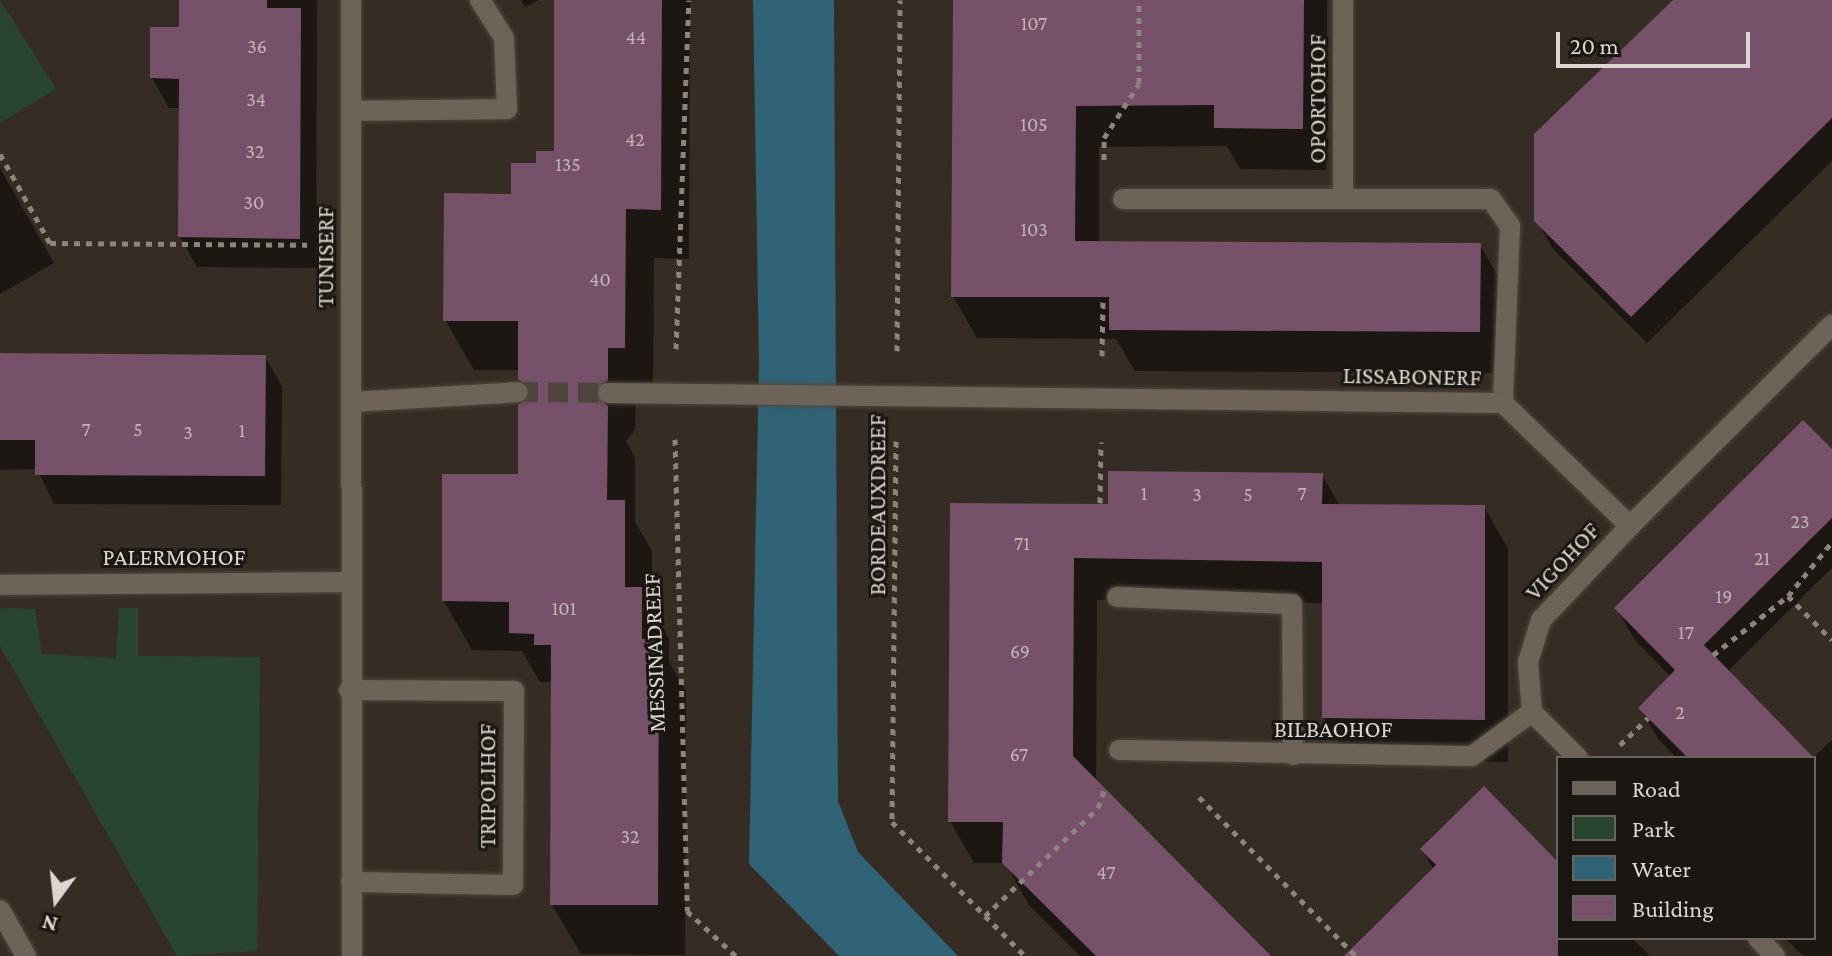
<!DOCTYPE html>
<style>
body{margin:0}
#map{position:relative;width:1832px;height:956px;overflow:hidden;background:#352c23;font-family:"Crimson Pro",serif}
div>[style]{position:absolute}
.green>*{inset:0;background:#2a452f}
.water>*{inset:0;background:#306375}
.shadow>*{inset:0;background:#0007}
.building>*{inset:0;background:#765169}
.minor-tunnel>*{height:20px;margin-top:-10px;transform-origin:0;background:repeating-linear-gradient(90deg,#4e463d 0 20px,transparent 0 30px)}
.path>*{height:5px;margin-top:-2.5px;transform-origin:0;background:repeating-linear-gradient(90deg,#8c847d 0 6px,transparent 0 12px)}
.roads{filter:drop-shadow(0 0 2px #4f473f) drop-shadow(0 0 2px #4f473f)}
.service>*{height:20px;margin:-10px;padding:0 10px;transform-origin:10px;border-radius:10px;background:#6d6358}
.minor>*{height:20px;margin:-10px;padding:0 10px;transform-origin:10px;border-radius:10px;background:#6d6358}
span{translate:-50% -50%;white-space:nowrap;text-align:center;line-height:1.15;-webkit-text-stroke:6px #1a1611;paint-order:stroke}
.number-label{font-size:20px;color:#c2b5b6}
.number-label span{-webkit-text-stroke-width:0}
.street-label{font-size:24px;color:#dcd6d0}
.legend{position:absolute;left:1556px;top:756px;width:260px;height:184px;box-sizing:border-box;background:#1a1611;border:2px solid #68635d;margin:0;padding:10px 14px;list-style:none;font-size:24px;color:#dcd6d0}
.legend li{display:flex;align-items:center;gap:16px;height:40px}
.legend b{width:40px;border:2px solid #68635d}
.north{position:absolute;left:16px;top:860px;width:80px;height:80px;-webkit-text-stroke:6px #1a1611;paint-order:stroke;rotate:195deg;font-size:22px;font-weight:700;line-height:32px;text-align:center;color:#dcd6d0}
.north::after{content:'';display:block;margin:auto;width:28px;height:36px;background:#dcd6d0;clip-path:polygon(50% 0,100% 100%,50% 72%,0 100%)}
.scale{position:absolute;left:1556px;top:32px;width:194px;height:36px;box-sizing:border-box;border:4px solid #dcd6d0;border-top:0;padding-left:10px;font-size:24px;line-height:28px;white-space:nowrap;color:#dcd6d0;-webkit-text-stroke:6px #1a1611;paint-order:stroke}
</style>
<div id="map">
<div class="green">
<div style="clip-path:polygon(0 0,56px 89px,0 123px)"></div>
<div style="clip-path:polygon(0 608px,35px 609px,42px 654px,116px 658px,119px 608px,138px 608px,138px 656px,260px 657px,257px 951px,177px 956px,0 646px)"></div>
</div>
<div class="water">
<div style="clip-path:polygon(753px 0,834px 0,838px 801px,858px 852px,958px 956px,839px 956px,749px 864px,759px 362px)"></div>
</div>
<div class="shadow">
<div style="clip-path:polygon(181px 0,317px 0,316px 268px,197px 267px,180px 237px,181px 108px,169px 108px,152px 78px,181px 29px)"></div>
<div style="clip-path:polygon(521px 0,539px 0,525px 7px)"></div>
<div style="clip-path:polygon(555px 0,690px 0,689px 259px,654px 258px,653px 397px,636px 397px,635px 430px,626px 441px,635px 458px,635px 522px,652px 551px,652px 609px,669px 639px,669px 662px,686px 691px,685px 955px,581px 954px,552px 905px,552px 682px,540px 682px,522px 651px,472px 650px,444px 601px,520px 476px,530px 396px,520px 370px,474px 370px,445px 320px,513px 196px,556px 153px)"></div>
<div style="clip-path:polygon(955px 0,1327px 0,1326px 170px,1240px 169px,1227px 146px,1099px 147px,1099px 243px,1480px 245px,1504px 287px,1503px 373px,1135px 371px,1116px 339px,977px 338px,953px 296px)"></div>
<div style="clip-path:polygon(1674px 0,1832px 0,1832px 161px,1647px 343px,1553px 249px,1536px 220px)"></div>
<div style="clip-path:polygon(0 168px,54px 263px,0 294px)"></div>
<div style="clip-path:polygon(0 353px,265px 357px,282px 386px,281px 505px,54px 504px,37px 469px,0 470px)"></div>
<div style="clip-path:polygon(1832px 452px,1832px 568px,1727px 672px,1812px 758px,1677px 758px,1659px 740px,1640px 708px,1671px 677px,1635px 640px,1616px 608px)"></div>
<div style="clip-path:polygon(1322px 475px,1340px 506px,1484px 507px,1508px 549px,1508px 762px,1348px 759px,1324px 718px,1324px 603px,1097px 600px,1096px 782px,1268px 956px,1080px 956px,1029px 905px,1005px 863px,974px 863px,950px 821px,952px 505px,1110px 506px)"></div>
<div style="clip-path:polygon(1832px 740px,1832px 956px,1803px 956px,1785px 938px,1814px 938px,1813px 758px)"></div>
<div style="clip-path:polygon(1422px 849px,1558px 864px,1558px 938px,1632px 938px,1650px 956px,1347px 956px,1434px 870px)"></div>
</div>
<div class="building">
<div style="clip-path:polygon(179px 0,267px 0,267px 8px,301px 8px,300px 239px,178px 237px,179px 79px,150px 78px,150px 27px,179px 27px)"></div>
<div style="clip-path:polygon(554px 0,662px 0,661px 210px,626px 209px,625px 348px,608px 348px,608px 380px,595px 394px,608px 406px,607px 500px,625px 500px,625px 587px,642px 587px,642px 639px,659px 639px,658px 905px,550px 905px,551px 645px,534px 645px,534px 634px,509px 633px,509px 602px,442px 601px,442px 474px,518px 474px,518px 405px,531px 392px,518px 379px,518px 321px,443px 321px,444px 193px,511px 194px,511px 163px,536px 163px,536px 151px,554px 151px)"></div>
<div style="clip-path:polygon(953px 0,1304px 0,1303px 129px,1214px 128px,1214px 105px,1076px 106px,1075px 241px,1481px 243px,1480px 332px,1109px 330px,1109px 297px,951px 297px)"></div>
<div style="clip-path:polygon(1673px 0,1832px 0,1832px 118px,1631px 317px,1534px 221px,1534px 134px)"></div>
<div style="clip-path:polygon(0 353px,266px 355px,265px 476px,35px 475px,35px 440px,0 440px)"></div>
<div style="clip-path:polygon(1803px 420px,1832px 449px,1832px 518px,1704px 645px,1814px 758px,1688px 758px,1638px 708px,1675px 670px,1614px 608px)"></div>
<div style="clip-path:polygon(1108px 471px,1323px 473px,1322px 504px,1485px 505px,1485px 720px,1322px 718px,1322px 562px,1074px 558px,1073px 756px,1271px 956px,1096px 956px,1002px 863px,1003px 822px,948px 822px,950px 503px,1108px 504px)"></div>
<div style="clip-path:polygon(1484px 786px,1558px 862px,1558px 956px,1344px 956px,1436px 865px,1420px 849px)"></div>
</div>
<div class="minor-tunnel">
<div style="left:518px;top:392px;width:90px;rotate:0.6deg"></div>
</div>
<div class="path">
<div style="left:0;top:154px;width:102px;rotate:60.7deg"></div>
<div style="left:50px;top:243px;width:257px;rotate:0.4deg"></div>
<div style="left:1104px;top:160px;width:22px;rotate:-90deg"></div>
<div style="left:1104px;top:138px;width:64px;rotate:-57.1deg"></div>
<div style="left:1139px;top:84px;width:84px;rotate:-90deg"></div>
<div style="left:676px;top:349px;width:349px;rotate:-87.9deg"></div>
<div style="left:897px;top:351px;width:351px;rotate:-89.5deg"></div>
<div style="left:1102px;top:356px;width:59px;rotate:-89deg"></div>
<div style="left:675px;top:439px;width:472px;rotate:88.5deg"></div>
<div style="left:687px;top:911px;width:67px;rotate:42.6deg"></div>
<div style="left:896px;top:441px;width:381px;rotate:90.6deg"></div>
<div style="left:892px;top:822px;width:189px;rotate:45.2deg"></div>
<div style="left:1100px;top:503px;width:61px;rotate:-89.1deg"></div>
<div style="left:1788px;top:596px;width:62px;rotate:45deg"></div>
<div style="left:1713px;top:655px;width:95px;rotate:-38.2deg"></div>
<div style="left:1788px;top:596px;width:70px;rotate:-50.8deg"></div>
<div style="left:1620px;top:745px;width:39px;rotate:-44deg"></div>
<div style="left:1199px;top:797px;width:223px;rotate:45.4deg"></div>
<div style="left:985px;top:916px;width:156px;rotate:-43.7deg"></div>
<div style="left:1098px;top:808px;width:18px;rotate:-71deg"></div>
</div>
<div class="roads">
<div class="service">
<div style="left:1117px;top:597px;width:175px;rotate:2.3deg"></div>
<div style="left:1292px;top:604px;width:151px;rotate:89.6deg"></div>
</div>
<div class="minor">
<div style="left:351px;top:0;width:956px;rotate:89.94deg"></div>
<div style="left:351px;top:111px;width:156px;rotate:-0.7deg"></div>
<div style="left:507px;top:109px;width:71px;rotate:-92.4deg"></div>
<div style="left:504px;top:38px;width:45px;rotate:-122.3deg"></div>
<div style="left:1343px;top:198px;width:198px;rotate:-90deg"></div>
<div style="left:1123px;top:199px;width:368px"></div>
<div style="left:1491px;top:199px;width:33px;rotate:55deg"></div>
<div style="left:1510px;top:226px;width:177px;rotate:92.3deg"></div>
<div style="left:608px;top:393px;width:895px;rotate:0.64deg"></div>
<div style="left:1503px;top:403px;width:177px;rotate:44.1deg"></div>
<div style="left:1630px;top:526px;width:285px;rotate:-44.9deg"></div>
<div style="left:352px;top:402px;width:166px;rotate:-3.4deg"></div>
<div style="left:0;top:585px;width:348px;rotate:-0.5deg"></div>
<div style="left:349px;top:690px;width:165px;rotate:0.3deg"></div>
<div style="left:514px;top:691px;width:194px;rotate:90.3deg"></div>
<div style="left:513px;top:885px;width:162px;rotate:-178.9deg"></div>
<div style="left:1119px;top:750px;width:353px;rotate:1deg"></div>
<div style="left:1472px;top:756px;width:74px;rotate:-36.3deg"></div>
<div style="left:1578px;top:758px;width:65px;rotate:-135deg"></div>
<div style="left:1532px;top:712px;width:50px;rotate:-94.6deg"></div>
<div style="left:1528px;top:662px;width:44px;rotate:-72.8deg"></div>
<div style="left:1541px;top:620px;width:129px;rotate:-46.6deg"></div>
<div style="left:0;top:910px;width:53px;rotate:60.5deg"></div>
<div style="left:1758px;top:938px;width:25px;rotate:47deg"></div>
</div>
</div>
<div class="number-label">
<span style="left:1034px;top:23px">107</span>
<span style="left:636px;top:37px">44</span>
<span style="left:257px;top:46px">36</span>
<span style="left:256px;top:99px">34</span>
<span style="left:1034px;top:124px">105</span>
<span style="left:635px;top:139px">42</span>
<span style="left:255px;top:151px">32</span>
<span style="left:568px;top:164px">135</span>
<span style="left:254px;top:202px">30</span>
<span style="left:1034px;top:229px">103</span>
<span style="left:600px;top:279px">40</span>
<span style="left:86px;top:429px">7</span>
<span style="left:138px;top:429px">5</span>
<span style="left:242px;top:430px">1</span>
<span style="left:188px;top:432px">3</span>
<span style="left:1144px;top:493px">1</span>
<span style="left:1302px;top:493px">7</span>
<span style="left:1197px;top:494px">3</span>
<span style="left:1248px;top:494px">5</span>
<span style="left:1800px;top:521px">23</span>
<span style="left:1022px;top:543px">71</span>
<span style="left:1762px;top:558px">21</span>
<span style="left:1724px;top:596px">19</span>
<span style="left:564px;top:608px">101</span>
<span style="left:1686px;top:632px">17</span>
<span style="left:1020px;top:651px">69</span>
<span style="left:1680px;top:712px">2</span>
<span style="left:1019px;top:754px">67</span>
<span style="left:630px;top:836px">32</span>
<span style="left:1106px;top:872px">47</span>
</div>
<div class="street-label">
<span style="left:1317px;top:99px;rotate:-90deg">OPORTOHOF</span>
<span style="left:325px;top:257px;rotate:-90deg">TUNISERF</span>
<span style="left:1412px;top:376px;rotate:1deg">LISSABONERF</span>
<span style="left:877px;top:505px;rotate:-90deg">BORDEAUXDREEF</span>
<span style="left:174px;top:557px">PALERMOHOF</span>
<span style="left:1562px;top:561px;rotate:-47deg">VIGOHOF</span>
<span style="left:654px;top:653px;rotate:-92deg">MESSINADREEF</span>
<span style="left:1333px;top:729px">BILBAOHOF</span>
<span style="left:487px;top:786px;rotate:-90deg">TRIPOLIHOF</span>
</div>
<ul class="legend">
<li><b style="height:10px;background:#6d6358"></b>Road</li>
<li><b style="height:22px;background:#2a452f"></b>Park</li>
<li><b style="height:22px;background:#306375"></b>Water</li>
<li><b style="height:22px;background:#765169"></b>Building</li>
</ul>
<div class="north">N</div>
<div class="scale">20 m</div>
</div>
